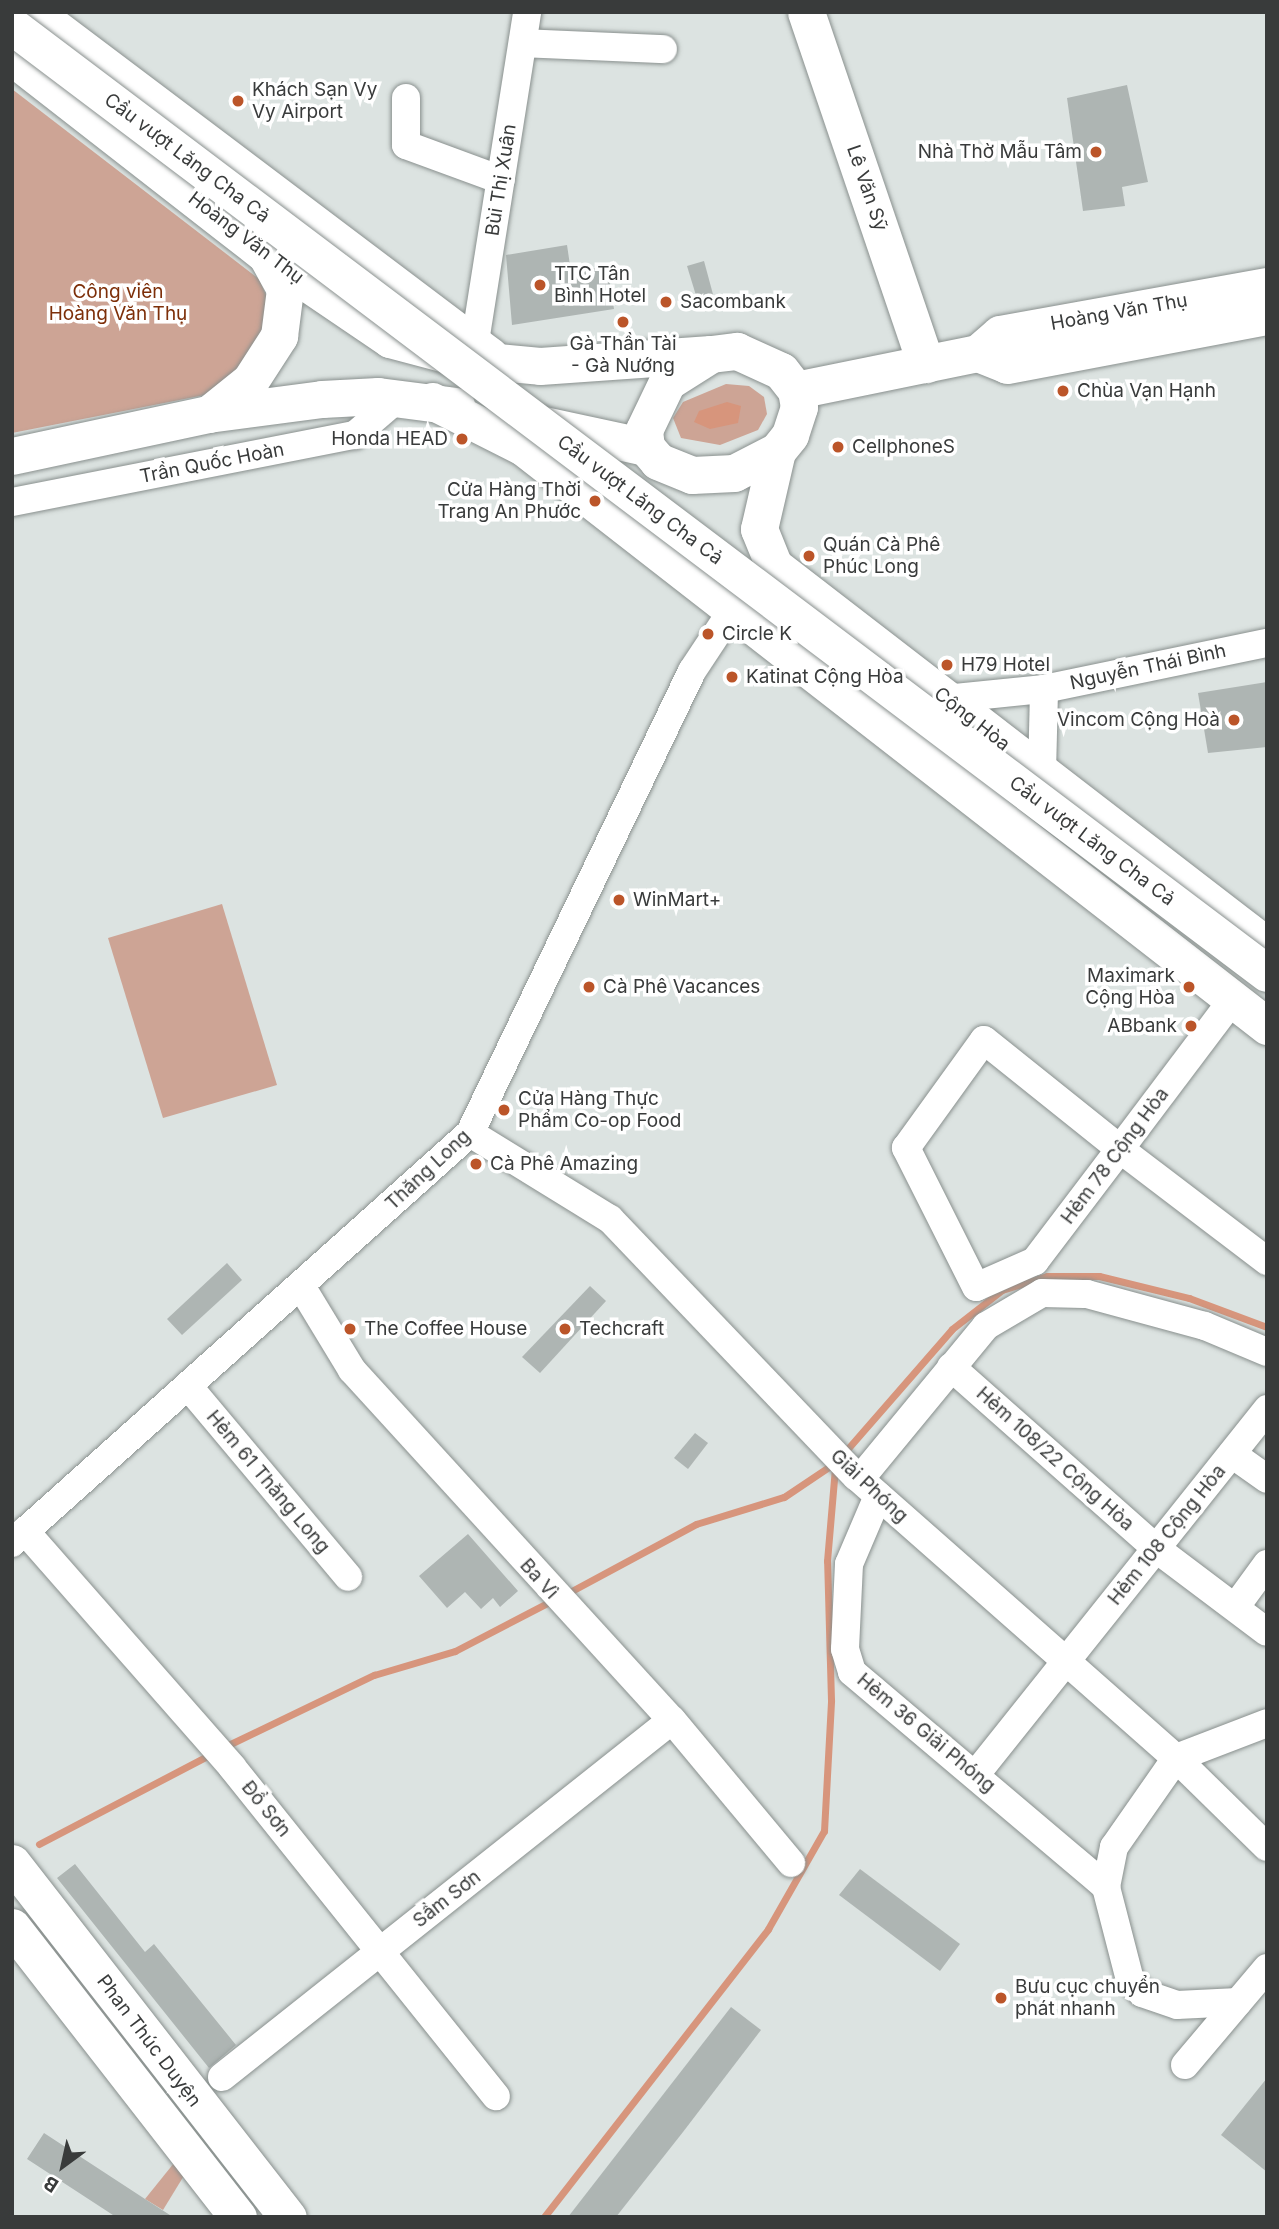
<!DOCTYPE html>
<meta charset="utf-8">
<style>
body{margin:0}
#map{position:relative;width:1279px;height:2229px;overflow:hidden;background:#dce3e1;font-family:Inter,sans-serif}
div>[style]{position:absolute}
.green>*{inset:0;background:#cda495}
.water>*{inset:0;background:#d7957c}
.stream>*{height:7px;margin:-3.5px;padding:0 3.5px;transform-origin:3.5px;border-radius:3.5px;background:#d7957c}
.building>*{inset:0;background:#aeb5b3}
.roads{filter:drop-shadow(0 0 2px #89908e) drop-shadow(0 0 2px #89908e)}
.minor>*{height:28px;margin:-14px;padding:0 14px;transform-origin:14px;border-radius:14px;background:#fff}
.major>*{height:37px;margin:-18.5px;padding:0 18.5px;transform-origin:18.5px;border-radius:18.5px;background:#fff}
.bridges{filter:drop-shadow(0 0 2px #89908e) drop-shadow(0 0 2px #89908e)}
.major-bridge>*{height:37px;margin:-18.5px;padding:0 18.5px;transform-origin:18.5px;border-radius:18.5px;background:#fff}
.dots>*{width:19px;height:19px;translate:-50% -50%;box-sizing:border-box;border:4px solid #fff;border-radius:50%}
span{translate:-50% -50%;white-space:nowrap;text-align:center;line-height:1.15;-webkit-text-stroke:7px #fff;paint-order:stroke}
.poi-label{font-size:19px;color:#393b3b}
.left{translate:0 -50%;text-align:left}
.right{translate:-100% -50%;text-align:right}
.street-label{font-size:19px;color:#393b3b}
.park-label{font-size:19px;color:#7d2f09}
.frame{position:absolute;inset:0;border:14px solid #393b3b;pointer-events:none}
.north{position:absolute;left:28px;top:2131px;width:70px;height:70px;-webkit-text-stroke:5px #fff;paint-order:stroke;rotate:213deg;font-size:19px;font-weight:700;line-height:28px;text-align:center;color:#393b3b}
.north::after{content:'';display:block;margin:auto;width:24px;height:32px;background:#393b3b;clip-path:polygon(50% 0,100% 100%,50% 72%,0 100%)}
</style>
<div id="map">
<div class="green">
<div style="clip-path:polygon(12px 89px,259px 279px,276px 318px,220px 392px,12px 433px)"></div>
<div style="clip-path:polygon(726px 384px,749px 386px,764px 397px,767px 414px,758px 430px,720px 445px,681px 438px,673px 418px,683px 402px)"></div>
<div style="clip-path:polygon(222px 904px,277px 1085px,163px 1118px,108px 938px)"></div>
<div style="clip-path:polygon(174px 2163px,185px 2174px,163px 2210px,145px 2199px)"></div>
</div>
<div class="water">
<div style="clip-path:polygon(727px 402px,741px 406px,738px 423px,710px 429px,694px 422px,699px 411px)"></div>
</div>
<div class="stream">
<div style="left:844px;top:1453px;width:164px;rotate:-48.9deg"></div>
<div style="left:952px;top:1329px;width:63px;rotate:-38deg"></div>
<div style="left:1002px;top:1290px;width:47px;rotate:-17.3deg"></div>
<div style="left:1047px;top:1276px;width:52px"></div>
<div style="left:1099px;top:1276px;width:93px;rotate:13.7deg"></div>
<div style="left:1189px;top:1298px;width:83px;rotate:20.4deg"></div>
<div style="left:566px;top:1594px;width:148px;rotate:-28.3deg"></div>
<div style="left:696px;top:1524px;width:92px;rotate:-17.1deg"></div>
<div style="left:784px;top:1497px;width:63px;rotate:-33.9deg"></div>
<div style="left:222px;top:1748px;width:169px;rotate:-25.7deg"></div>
<div style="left:374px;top:1675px;width:84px;rotate:-16.5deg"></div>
<div style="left:455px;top:1651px;width:113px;rotate:-27.5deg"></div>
<div style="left:39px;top:1844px;width:194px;rotate:-27.6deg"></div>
<div style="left:544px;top:2217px;width:365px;rotate:-52.1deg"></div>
<div style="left:768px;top:1929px;width:113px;rotate:-60.3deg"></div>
<div style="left:824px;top:1831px;width:131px;rotate:-86.9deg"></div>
<div style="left:831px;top:1700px;width:139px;rotate:-91.6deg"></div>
<div style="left:827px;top:1561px;width:94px;rotate:-85.1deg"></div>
</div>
<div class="building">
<div style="clip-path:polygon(1127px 85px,1148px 182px,1122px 187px,1125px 206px,1083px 211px,1067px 98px)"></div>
<div style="clip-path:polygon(567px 245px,571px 272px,607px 266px,614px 309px,512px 325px,506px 255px)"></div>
<div style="clip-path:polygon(704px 261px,714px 298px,698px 302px,687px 266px)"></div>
<div style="clip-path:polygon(1267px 682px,1267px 747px,1208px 753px,1198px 693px)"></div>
<div style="clip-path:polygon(227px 1263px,242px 1280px,182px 1335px,167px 1319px)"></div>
<div style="clip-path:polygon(590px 1286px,606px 1301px,540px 1373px,522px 1357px)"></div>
<div style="clip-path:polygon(695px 1433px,708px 1443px,688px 1469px,674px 1458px)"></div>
<div style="clip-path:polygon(468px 1534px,518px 1591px,500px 1607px,493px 1598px,481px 1609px,465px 1592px,447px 1608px,419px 1576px)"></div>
<div style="clip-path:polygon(75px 1864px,145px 1952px,154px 1944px,236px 2045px,209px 2068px,57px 1878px)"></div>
<div style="clip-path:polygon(860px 1869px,960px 1944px,940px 1971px,839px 1895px)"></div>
<div style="clip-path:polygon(731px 2007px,761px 2030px,683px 2132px,616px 2217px,568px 2217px)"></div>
<div style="clip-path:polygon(1267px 2078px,1267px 2172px,1221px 2135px)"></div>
<div style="clip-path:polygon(44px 2133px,145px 2199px,173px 2217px,116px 2217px,27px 2159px)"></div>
</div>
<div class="roads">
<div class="minor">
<div style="left:523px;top:43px;width:140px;rotate:2.5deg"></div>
<div style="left:406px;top:98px;width:47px;rotate:90deg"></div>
<div style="left:406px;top:145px;width:101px;rotate:20.2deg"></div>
<div style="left:474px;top:348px;width:340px;rotate:-81deg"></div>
<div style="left:12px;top:502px;width:349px;rotate:-11.1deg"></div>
<div style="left:355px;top:435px;width:57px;rotate:-40.7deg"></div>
<div style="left:945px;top:699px;width:100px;rotate:-5.8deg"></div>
<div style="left:1044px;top:689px;width:228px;rotate:-11.7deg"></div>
<div style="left:1042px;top:773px;width:84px;rotate:-88.6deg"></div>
<div style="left:1233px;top:999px;width:188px;rotate:127deg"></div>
<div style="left:1120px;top:1149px;width:141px;rotate:127.2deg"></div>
<div style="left:1035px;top:1261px;width:64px;rotate:156.2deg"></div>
<div style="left:976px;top:1287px;width:156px;rotate:-116.7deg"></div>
<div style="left:906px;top:1148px;width:133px;rotate:-54.2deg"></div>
<div style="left:984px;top:1040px;width:174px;rotate:38.7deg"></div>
<div style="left:1120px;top:1149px;width:185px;rotate:37.3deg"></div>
<div style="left:470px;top:1133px;width:164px;rotate:31.6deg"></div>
<div style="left:610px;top:1219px;width:356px;rotate:46.3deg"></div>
<div style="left:856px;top:1476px;width:427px;rotate:41.4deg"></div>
<div style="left:1176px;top:1758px;width:127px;rotate:44.4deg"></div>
<div style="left:301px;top:1286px;width:98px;rotate:58.7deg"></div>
<div style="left:352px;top:1370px;width:474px;rotate:47.6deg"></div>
<div style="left:672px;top:1720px;width:186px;rotate:50.2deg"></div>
<div style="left:951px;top:1367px;width:276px;rotate:41.5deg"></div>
<div style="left:1158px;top:1550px;width:136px;rotate:37deg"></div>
<div style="left:188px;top:1386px;width:249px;rotate:50deg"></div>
<div style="left:1232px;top:1454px;width:43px;rotate:35.5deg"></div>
<div style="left:860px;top:1479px;width:198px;rotate:-50.5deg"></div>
<div style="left:986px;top:1326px;width:65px;rotate:-30.5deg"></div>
<div style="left:1042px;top:1293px;width:45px;rotate:1.3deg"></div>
<div style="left:1087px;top:1294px;width:122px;rotate:15.2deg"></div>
<div style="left:1205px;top:1326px;width:67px;rotate:22.8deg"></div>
<div style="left:878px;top:1496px;width:74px;rotate:113.1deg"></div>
<div style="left:849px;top:1564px;width:85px;rotate:92.7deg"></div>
<div style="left:845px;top:1649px;width:24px;rotate:73deg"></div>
<div style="left:852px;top:1672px;width:333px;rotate:40.2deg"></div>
<div style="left:25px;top:1531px;width:314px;rotate:48.7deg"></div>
<div style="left:232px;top:1767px;width:422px;rotate:51.3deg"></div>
<div style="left:12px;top:1543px;width:615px;rotate:-41.83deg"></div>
<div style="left:470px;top:1133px;width:513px;rotate:-64.33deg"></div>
<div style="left:692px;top:671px;width:74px;rotate:-56.5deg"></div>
<div style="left:1237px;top:1605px;width:51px;rotate:-53.8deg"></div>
<div style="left:976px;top:1774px;width:467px;rotate:-51.4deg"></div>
<div style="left:1238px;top:2002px;width:61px;rotate:177.2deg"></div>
<div style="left:1177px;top:2005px;width:37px;rotate:-161deg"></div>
<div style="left:1142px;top:1993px;width:18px;rotate:-133deg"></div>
<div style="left:1130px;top:1980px;width:96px;rotate:-104.5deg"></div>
<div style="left:1106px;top:1887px;width:41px;rotate:-78.7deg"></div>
<div style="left:1114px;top:1847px;width:108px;rotate:-55.1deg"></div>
<div style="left:1176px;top:1758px;width:97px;rotate:-21deg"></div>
<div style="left:1185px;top:2065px;width:127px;rotate:-49.8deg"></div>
<div style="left:222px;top:2077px;width:574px;rotate:-38.43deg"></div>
</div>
<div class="major">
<div style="left:34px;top:12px;width:571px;rotate:37.03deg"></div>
<div style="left:806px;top:12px;width:372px;rotate:71.2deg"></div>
<div style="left:12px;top:57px;width:322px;rotate:37.9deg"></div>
<div style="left:266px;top:255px;width:150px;rotate:34.1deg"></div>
<div style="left:390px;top:339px;width:78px;rotate:14.9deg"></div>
<div style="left:465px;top:359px;width:75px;rotate:5.3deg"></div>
<div style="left:540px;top:366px;width:171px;rotate:-4deg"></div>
<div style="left:737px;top:351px;width:48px;rotate:24.4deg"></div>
<div style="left:781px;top:371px;width:24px;rotate:52deg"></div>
<div style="left:796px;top:390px;width:17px;rotate:80deg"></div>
<div style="left:799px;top:407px;width:29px;rotate:108deg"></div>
<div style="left:790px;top:435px;width:21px;rotate:129deg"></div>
<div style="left:777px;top:451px;width:48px;rotate:152.9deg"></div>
<div style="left:734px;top:473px;width:42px;rotate:177.3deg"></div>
<div style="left:692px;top:475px;width:37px;rotate:-158deg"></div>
<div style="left:658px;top:461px;width:18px;rotate:-131deg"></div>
<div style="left:646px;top:447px;width:17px;rotate:-97deg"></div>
<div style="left:644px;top:430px;width:53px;rotate:-64.4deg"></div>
<div style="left:667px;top:382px;width:52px;rotate:-32.5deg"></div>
<div style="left:711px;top:354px;width:26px;rotate:-7deg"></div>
<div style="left:978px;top:353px;width:31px;rotate:22deg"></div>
<div style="left:1007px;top:365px;width:265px;rotate:-10.7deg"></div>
<div style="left:796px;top:390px;width:186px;rotate:-11.5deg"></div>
<div style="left:978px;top:353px;width:29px;rotate:-41deg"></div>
<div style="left:1000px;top:334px;width:271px;rotate:-10.2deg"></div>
<div style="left:432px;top:401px;width:102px;rotate:26.8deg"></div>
<div style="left:523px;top:447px;width:943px;rotate:37.89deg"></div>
<div style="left:209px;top:414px;width:53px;rotate:-38.8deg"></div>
<div style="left:250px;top:381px;width:54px;rotate:-57.2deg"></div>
<div style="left:279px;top:336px;width:47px;rotate:-82.7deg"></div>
<div style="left:285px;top:289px;width:39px;rotate:-119deg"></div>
<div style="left:530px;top:422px;width:119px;rotate:12.2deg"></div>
<div style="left:777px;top:451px;width:80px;rotate:103deg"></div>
<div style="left:759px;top:529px;width:40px;rotate:68deg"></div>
<div style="left:774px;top:566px;width:622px;rotate:37.62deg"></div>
<div style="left:12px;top:456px;width:200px;rotate:-12.1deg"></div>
<div style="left:208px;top:414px;width:115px;rotate:-7.5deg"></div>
<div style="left:322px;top:399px;width:56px;rotate:-3.1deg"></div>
<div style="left:378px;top:396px;width:79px;rotate:7.3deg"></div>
<div style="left:12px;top:1863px;width:449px;rotate:52.1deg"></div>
<div style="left:12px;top:1927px;width:368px;rotate:52.1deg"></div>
</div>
</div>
<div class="bridges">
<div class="major-bridge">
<div style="left:12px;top:26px;width:1572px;rotate:37.04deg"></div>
</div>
</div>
<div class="dots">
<div style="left:238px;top:101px;background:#bb5529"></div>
<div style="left:1096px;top:152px;background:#bb5529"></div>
<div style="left:540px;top:285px;background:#bb5529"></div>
<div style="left:666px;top:302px;background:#bb5529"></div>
<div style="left:623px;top:322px;background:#bb5529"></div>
<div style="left:1063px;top:391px;background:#bb5529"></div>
<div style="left:462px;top:439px;background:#bb5529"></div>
<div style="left:838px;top:447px;background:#bb5529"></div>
<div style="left:595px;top:501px;background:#bb5529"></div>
<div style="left:809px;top:556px;background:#bb5529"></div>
<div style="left:708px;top:634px;background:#bb5529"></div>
<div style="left:947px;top:665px;background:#bb5529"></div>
<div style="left:732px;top:677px;background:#bb5529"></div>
<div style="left:1234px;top:720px;background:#bb5529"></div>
<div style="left:619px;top:900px;background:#bb5529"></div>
<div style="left:589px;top:987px;background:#bb5529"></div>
<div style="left:1189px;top:987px;background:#bb5529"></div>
<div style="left:1191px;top:1026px;background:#bb5529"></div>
<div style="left:504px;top:1110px;background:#bb5529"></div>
<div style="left:476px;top:1164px;background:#bb5529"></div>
<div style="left:350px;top:1329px;background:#bb5529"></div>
<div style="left:565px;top:1329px;background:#bb5529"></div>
<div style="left:1001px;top:1998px;background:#bb5529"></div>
</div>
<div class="poi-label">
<span class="left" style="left:252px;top:101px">Khách Sạn Vy<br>Vy Airport</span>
<span class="right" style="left:1082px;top:152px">Nhà Thờ Mẫu Tâm</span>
<span class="left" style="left:554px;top:285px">TTC Tân<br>Bình Hotel</span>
<span class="left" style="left:680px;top:302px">Sacombank</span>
<span style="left:623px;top:355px">Gà Thần Tài<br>- Gà Nướng</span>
<span class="left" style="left:1077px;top:391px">Chùa Vạn Hạnh</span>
<span class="right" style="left:448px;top:439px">Honda HEAD</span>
<span class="left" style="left:852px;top:447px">CellphoneS</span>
<span class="right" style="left:581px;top:501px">Cửa Hàng Thời<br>Trang An Phước</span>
<span class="left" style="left:823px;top:556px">Quán Cà Phê<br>Phúc Long</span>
<span class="left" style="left:722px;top:634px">Circle K</span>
<span class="left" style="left:961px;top:665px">H79 Hotel</span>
<span class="left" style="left:746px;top:677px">Katinat Cộng Hòa</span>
<span class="right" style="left:1220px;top:720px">Vincom Cộng Hoà</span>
<span class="left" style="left:633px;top:900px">WinMart+</span>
<span class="right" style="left:1175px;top:987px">Maximark<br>Cộng Hòa</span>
<span class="left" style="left:603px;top:987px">Cà Phê Vacances</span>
<span class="right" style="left:1177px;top:1026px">ABbank</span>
<span class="left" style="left:518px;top:1110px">Cửa Hàng Thực<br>Phẩm Co-op Food</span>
<span class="left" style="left:490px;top:1164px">Cà Phê Amazing</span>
<span class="left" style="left:364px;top:1329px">The Coffee House</span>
<span class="left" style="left:579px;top:1329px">Techcraft</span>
<span class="left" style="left:1015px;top:1998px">Bưu cục chuyển<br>phát nhanh</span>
</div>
<div class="street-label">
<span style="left:187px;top:158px;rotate:37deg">Cầu vượt Lăng Cha Cả</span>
<span style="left:501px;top:180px;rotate:-81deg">Bùi Thị Xuân</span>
<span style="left:867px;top:188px;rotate:71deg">Lê Văn Sỹ</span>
<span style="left:246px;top:238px;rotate:37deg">Hoàng Văn Thụ</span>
<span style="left:1119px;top:312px;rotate:-10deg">Hoàng Văn Thụ</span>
<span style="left:212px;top:463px;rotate:-11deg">Trần Quốc Hoàn</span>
<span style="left:640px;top:500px;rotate:37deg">Cầu vượt Lăng Cha Cả</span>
<span style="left:1148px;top:667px;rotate:-12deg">Nguyễn Thái Bình</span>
<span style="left:972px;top:719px;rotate:38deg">Cộng Hòa</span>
<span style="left:1092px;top:841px;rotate:37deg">Cầu vượt Lăng Cha Cả</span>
<span style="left:1115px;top:1156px;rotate:-53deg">Hẻm 78 Cộng Hòa</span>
<span style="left:428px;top:1170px;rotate:-43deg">Thăng Long</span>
<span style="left:1055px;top:1459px;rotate:42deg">Hẻm 108/22 Cộng Hòa</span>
<span style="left:268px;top:1482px;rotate:50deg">Hẻm 61 Thăng Long</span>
<span style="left:869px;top:1486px;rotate:43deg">Giải Phóng</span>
<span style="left:1167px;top:1535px;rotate:-51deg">Hẻm 108 Cộng Hòa</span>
<span style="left:539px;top:1579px;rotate:48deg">Ba Vì</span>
<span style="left:926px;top:1733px;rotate:40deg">Hẻm 36 Giải Phóng</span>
<span style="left:266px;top:1809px;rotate:51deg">Đồ Sơn</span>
<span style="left:447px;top:1899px;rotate:-38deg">Sầm Sơn</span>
<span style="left:149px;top:2041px;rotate:53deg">Phan Thúc Duyện</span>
</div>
<div class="park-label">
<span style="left:118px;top:303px">Công viên<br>Hoàng Văn Thụ</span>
</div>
<div class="frame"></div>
<div class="north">B</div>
</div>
